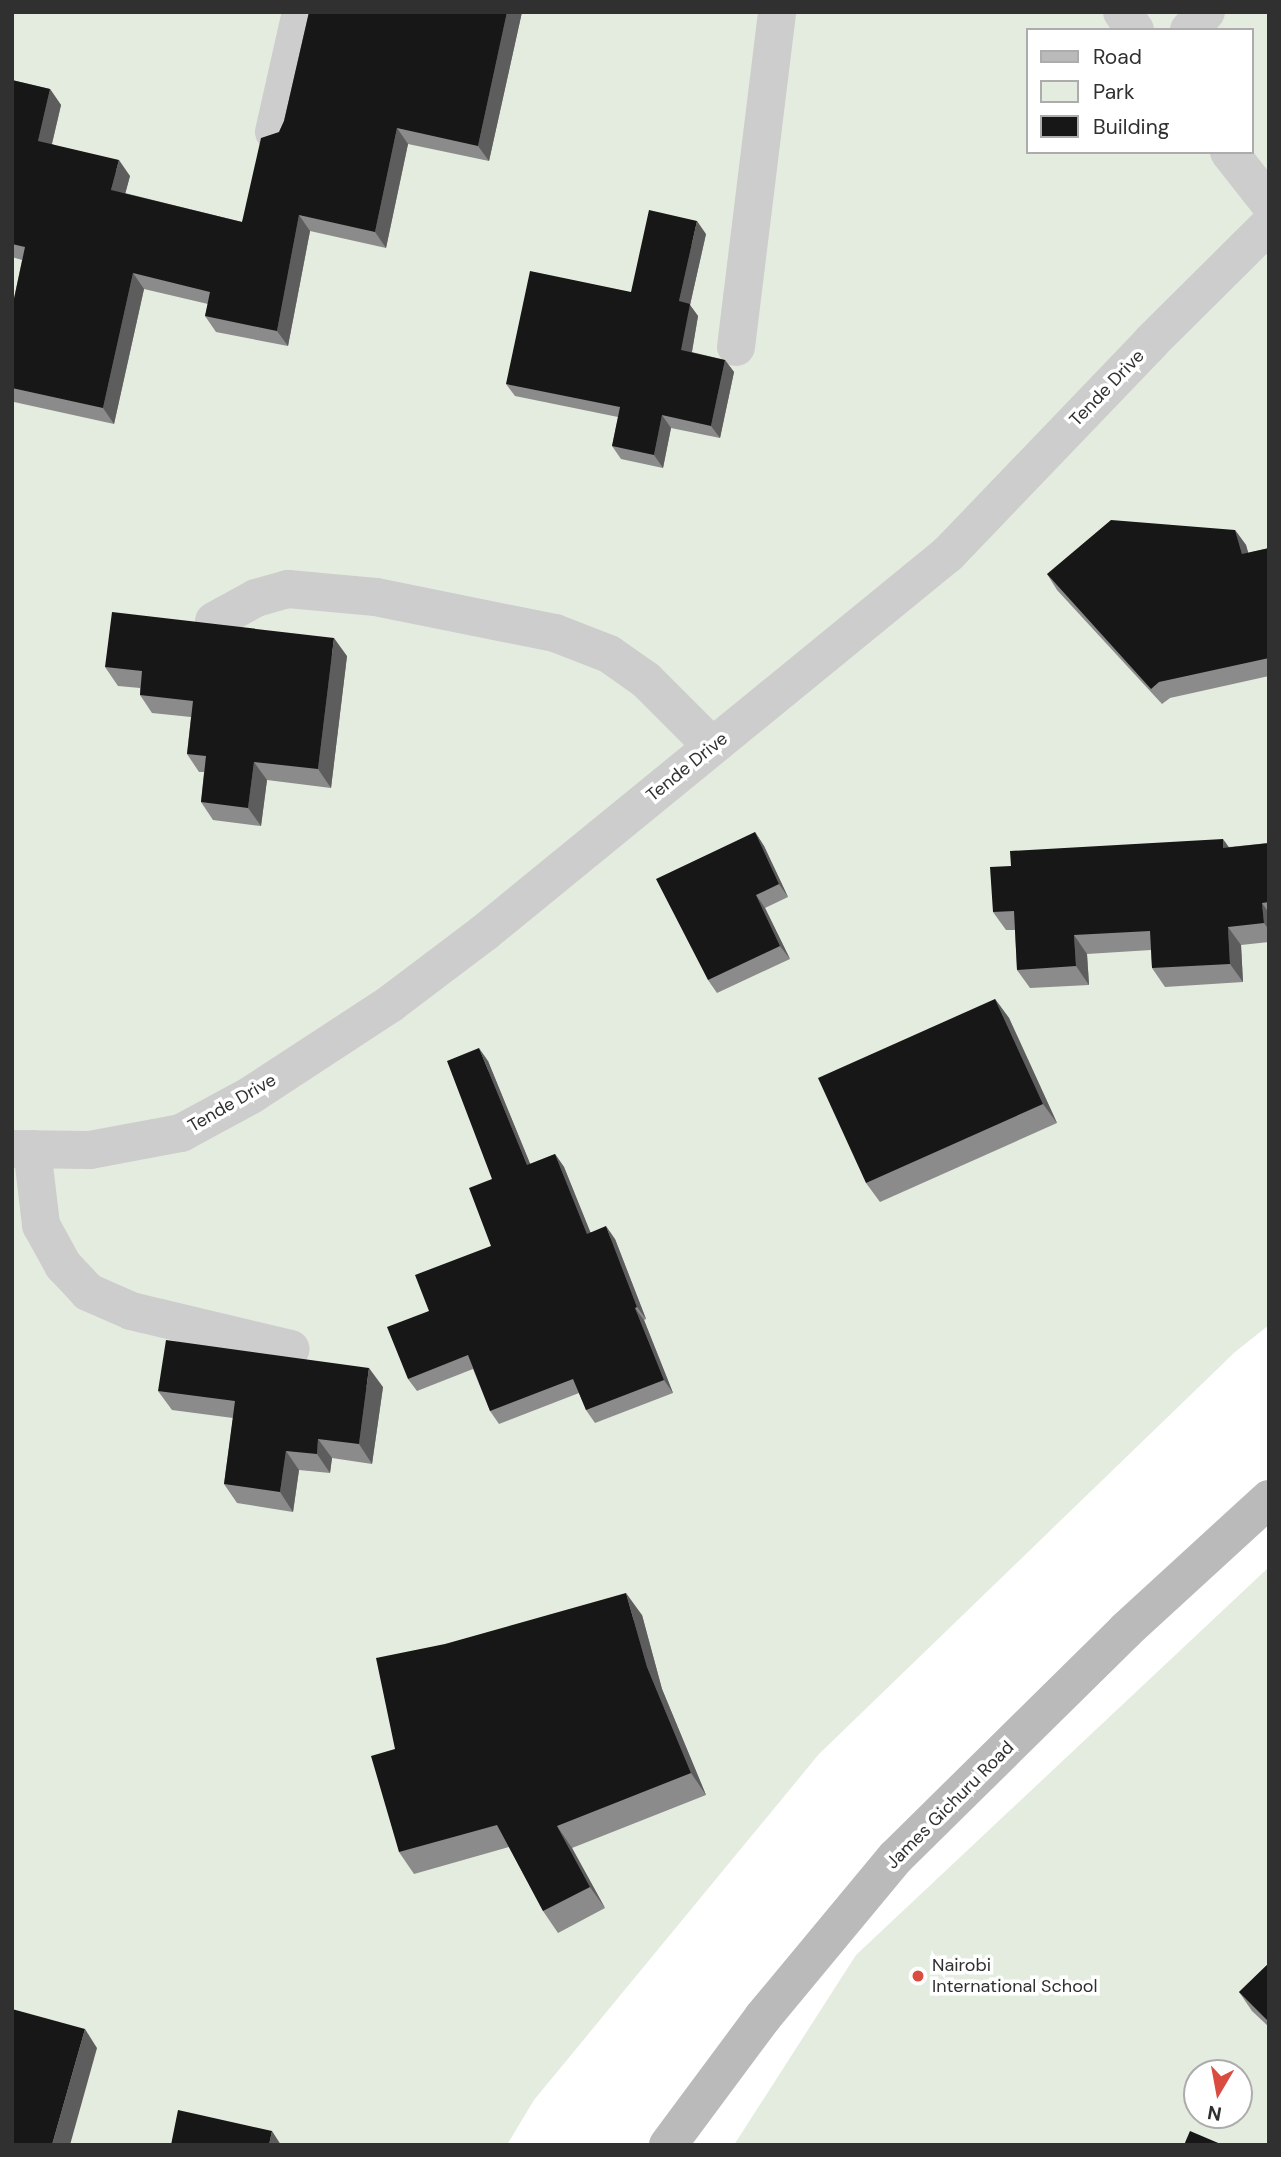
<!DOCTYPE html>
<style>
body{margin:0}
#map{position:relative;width:1281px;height:2157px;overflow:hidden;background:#fff;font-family:"DM Sans",sans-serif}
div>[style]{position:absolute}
.green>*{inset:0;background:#e4ecdf}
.minor>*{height:38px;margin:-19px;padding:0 19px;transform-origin:19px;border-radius:19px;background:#cdcdcd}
.secondary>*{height:38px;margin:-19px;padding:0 19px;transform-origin:19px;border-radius:19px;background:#bababa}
.wall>*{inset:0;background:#8b8b8b}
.shaded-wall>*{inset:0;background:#5d5d5d}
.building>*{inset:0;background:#171717}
.dots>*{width:19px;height:19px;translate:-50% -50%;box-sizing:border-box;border:4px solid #fff;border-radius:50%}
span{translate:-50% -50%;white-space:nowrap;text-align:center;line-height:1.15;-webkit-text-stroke:7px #fff;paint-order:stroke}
.street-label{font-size:18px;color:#303030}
.poi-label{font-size:18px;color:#303030}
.left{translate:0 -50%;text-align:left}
.frame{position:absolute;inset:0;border:14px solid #303030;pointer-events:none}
.legend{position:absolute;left:1026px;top:28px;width:228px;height:126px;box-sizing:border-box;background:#fff;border:2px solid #acacac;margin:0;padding:9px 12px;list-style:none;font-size:21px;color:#303030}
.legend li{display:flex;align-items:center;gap:14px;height:35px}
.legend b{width:35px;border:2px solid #acacac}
.north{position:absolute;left:1183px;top:2059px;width:70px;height:70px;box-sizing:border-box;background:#fff;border:2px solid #acacac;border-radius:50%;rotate:190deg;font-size:19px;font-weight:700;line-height:28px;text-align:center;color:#303030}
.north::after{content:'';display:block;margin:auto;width:24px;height:32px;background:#da4b40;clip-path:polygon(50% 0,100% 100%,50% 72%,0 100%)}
</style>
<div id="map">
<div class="green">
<div style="clip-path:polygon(evenodd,12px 12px,1269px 12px,1269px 1325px,1235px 1352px,819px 1754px,534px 2100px,507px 2145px,12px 2145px,12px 12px,1027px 30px,1251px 30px,1251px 152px,1027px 152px,1027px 30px)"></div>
<div style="clip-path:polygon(evenodd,1269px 1567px,1269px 2145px,734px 2145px,856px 1955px,1269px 1567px,1197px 2073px,1239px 2073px,1239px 2115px,1197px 2115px,1197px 2073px)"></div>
</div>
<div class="minor">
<div style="left:1122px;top:12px;width:22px;rotate:54deg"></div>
<div style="left:1189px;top:30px;width:25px;rotate:-47deg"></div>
<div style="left:274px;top:132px;width:123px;rotate:-77.3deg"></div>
<div style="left:1229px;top:152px;width:65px;rotate:51.9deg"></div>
<div style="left:736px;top:347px;width:337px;rotate:-83deg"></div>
<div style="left:214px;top:621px;width:48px;rotate:-28.7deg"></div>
<div style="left:256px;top:598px;width:33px;rotate:-16deg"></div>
<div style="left:288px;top:589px;width:88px;rotate:5.2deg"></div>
<div style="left:376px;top:597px;width:183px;rotate:11.4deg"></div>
<div style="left:555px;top:633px;width:58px;rotate:21.3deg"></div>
<div style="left:609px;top:654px;width:45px;rotate:35.1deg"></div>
<div style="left:646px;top:680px;width:93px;rotate:45deg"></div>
<div style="left:12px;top:1149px;width:78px;rotate:0.7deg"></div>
<div style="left:90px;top:1150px;width:93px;rotate:-10.6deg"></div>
<div style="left:181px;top:1133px;width:80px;rotate:-28.5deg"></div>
<div style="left:251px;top:1095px;width:166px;rotate:-33.2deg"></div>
<div style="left:390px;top:1004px;width:118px;rotate:-37.1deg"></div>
<div style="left:484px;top:933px;width:599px;rotate:-39.24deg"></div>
<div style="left:948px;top:554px;width:294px;rotate:-46.2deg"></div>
<div style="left:1151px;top:342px;width:166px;rotate:-44.8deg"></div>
<div style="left:32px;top:1149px;width:77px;rotate:83.2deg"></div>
<div style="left:41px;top:1225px;width:46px;rotate:61.2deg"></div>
<div style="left:63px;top:1265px;width:37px;rotate:47deg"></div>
<div style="left:88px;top:1292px;width:47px;rotate:23.8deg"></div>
<div style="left:131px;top:1311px;width:164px;rotate:13.4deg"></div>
</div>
<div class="secondary">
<div style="left:668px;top:2145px;width:159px;rotate:-53.4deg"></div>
<div style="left:763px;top:2017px;width:208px;rotate:-50.3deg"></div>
<div style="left:896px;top:1857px;width:323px;rotate:-44.6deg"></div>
<div style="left:1126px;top:1630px;width:194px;rotate:-42.5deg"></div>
</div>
<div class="wall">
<div style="clip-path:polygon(309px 12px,522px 12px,489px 161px,408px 144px,386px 248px,310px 231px,288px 346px,216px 332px,205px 316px,208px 304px,144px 289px,114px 424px,14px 402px,12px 409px,12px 308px,22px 260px,12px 257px,12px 80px,50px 89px,61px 105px,52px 144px,130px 176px,125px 193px,242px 222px,279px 132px,284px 121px)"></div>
<div style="clip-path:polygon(706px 234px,690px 305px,698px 316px,692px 352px,725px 360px,734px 372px,720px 438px,671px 428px,663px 468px,621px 459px,612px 446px,618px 417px,515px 396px,506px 384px,631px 292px)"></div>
<div style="clip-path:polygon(1235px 530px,1246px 545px,1248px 553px,1269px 548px,1269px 676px,1170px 698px,1162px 704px,1057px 590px,1047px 574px)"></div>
<div style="clip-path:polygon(347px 656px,331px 788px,267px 780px,261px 826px,213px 820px,201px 802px,204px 772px,199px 772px,187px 754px,191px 717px,152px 713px,140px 695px,140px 688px,118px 686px,105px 667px)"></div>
<div style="clip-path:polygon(755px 832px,764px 846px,788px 897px,765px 908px,790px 959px,717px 993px,708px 980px)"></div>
<div style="clip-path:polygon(1269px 843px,1269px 942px,1241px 945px,1243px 982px,1165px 987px,1152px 968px,1151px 950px,1087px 954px,1089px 985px,1030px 988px,1017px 970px,1015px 930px,1006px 930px,993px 912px,1229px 847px)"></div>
<div style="clip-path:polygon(995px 999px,1009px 1018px,1057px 1123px,880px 1202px,866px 1183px)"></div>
<div style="clip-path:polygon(488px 1061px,530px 1164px,555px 1154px,564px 1167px,590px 1232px,615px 1239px,646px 1319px,644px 1320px,673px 1393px,595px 1423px,586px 1410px,579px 1393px,499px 1424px,490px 1411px,473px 1369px,417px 1391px,408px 1379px,429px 1311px,491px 1246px,492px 1179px)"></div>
<div style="clip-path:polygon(383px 1387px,372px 1464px,332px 1458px,330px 1473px,299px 1470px,293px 1512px,237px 1503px,224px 1484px,233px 1418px,172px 1410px,158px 1391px)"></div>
<div style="clip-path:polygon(642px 1615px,662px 1689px,706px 1795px,572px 1848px,605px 1908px,558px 1933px,543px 1911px,509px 1847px,414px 1874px,399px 1852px,395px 1749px)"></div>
<div style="clip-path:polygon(1269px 1963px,1269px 2027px,1252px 2011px,1239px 1992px)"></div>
</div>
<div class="shaded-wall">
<div style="clip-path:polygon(507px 12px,522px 12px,489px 161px,478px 146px)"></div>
<div style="clip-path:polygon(50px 89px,61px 105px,49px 156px,38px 141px)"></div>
<div style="clip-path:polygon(397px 128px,408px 144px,386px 248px,375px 232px)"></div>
<div style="clip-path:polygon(119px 160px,130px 176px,122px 206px,111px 190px)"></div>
<div style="clip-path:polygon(299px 215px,310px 231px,288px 346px,277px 331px)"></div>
<div style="clip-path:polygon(697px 221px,706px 234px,690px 305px,698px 316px,690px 363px,681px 350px,679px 301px)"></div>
<div style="clip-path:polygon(133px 273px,144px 289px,114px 424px,103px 408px)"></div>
<div style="clip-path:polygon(725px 360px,734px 372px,720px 438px,711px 426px)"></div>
<div style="clip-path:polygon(662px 415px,671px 428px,663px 468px,654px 455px)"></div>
<div style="clip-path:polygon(1235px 530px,1246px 545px,1253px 569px,1242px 554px)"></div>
<div style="clip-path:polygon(334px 638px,347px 656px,331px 788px,318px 769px)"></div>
<div style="clip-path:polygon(254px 762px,267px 780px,261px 826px,248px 808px)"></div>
<div style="clip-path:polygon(755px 832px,764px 846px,788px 897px,779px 884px)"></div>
<div style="clip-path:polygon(1223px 839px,1236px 857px,1223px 848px)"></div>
<div style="clip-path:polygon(756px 895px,765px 908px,790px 959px,780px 946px)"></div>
<div style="clip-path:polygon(1262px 903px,1269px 913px,1269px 930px,1264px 923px)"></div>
<div style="clip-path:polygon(1228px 927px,1241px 945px,1243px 982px,1230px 964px)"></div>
<div style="clip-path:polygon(1074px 935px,1087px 954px,1089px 985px,1076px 966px)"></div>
<div style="clip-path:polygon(995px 999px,1009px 1018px,1057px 1123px,1043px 1104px)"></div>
<div style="clip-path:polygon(479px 1048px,488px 1061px,536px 1178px,527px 1165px)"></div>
<div style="clip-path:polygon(555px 1154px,564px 1167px,596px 1246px,587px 1234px)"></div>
<div style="clip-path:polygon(606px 1226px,615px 1239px,646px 1319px,637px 1307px)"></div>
<div style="clip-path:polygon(635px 1308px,644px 1320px,673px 1393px,664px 1380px)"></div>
<div style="clip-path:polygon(369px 1368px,383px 1387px,372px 1464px,359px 1444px)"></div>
<div style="clip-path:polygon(318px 1439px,332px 1458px,330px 1473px,317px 1454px)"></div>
<div style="clip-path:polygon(286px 1451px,299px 1470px,293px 1512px,280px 1492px)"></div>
<div style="clip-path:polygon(626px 1593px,642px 1615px,662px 1689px,706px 1795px,691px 1773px,647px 1667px)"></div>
<div style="clip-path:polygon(557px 1826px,572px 1848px,605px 1908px,590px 1887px)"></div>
<div style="clip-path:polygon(85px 2029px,97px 2048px,70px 2145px,52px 2145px)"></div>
<div style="clip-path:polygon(272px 2131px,281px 2145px,269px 2145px)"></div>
</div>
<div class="building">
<div style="clip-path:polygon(309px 12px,507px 12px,478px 146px,397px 128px,375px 232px,299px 215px,277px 331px,205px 316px,210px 292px,133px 273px,103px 408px,12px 388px,12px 308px,25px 247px,12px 244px,12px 80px,50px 89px,38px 141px,119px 160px,111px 190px,242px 222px,261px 138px,279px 132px,284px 121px)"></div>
<div style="clip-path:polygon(649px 210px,697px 221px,679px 301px,690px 304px,681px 350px,725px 360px,711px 426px,662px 415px,654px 455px,612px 446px,620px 407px,506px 384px,530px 271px,631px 292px)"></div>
<div style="clip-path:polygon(1111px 520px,1235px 530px,1242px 554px,1269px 548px,1269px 658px,1159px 682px,1151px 689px,1047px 574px)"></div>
<div style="clip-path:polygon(112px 612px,334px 638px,318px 769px,254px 762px,248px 808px,201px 802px,206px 756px,187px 754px,193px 701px,140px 695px,142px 671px,105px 667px)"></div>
<div style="clip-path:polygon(755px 832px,779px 884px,756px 895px,780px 946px,708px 980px,656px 879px)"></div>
<div style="clip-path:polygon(1223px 839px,1223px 848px,1269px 843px,1269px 902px,1262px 903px,1264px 923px,1228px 927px,1230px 964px,1152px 968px,1150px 931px,1074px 935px,1076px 966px,1017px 970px,1014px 911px,993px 912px,990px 867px,1011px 866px,1010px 851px)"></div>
<div style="clip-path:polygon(995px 999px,1043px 1104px,866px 1183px,818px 1078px)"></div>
<div style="clip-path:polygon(479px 1048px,527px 1165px,555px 1154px,587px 1234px,606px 1226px,637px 1307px,635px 1308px,664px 1380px,586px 1410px,573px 1379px,490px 1411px,468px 1355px,408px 1379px,387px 1327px,429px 1311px,415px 1275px,491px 1246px,469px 1188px,492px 1179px,447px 1061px)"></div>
<div style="clip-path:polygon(166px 1340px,369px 1368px,359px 1444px,318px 1439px,317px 1454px,286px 1451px,280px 1492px,224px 1484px,235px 1401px,158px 1391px)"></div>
<div style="clip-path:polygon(626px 1593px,647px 1667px,691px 1773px,557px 1826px,590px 1887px,543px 1911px,497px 1825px,399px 1852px,371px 1756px,395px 1749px,376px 1658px,445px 1644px)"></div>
<div style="clip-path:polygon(1269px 1963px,1269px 2022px,1239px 1992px)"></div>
<div style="clip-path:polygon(12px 2009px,85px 2029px,52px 2145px,12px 2145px)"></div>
<div style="clip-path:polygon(178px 2110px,272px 2131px,269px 2145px,171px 2145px)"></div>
<div style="clip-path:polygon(1190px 2131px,1223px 2145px,1184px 2145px)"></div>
</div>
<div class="dots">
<div style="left:918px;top:1976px;background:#da4b40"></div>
</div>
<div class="street-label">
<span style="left:1107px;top:388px;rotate:-46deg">Tende Drive</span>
<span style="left:687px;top:767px;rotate:-39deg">Tende Drive</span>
<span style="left:232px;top:1103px;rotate:-30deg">Tende Drive</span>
<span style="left:950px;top:1805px;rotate:-45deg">James Gichuru Road</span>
</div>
<div class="poi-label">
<span class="left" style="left:932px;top:1976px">Nairobi<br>International School</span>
</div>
<div class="frame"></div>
<ul class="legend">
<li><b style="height:9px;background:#bababa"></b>Road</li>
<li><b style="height:19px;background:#e4ecdf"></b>Park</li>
<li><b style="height:19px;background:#171717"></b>Building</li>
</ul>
<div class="north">N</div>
</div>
